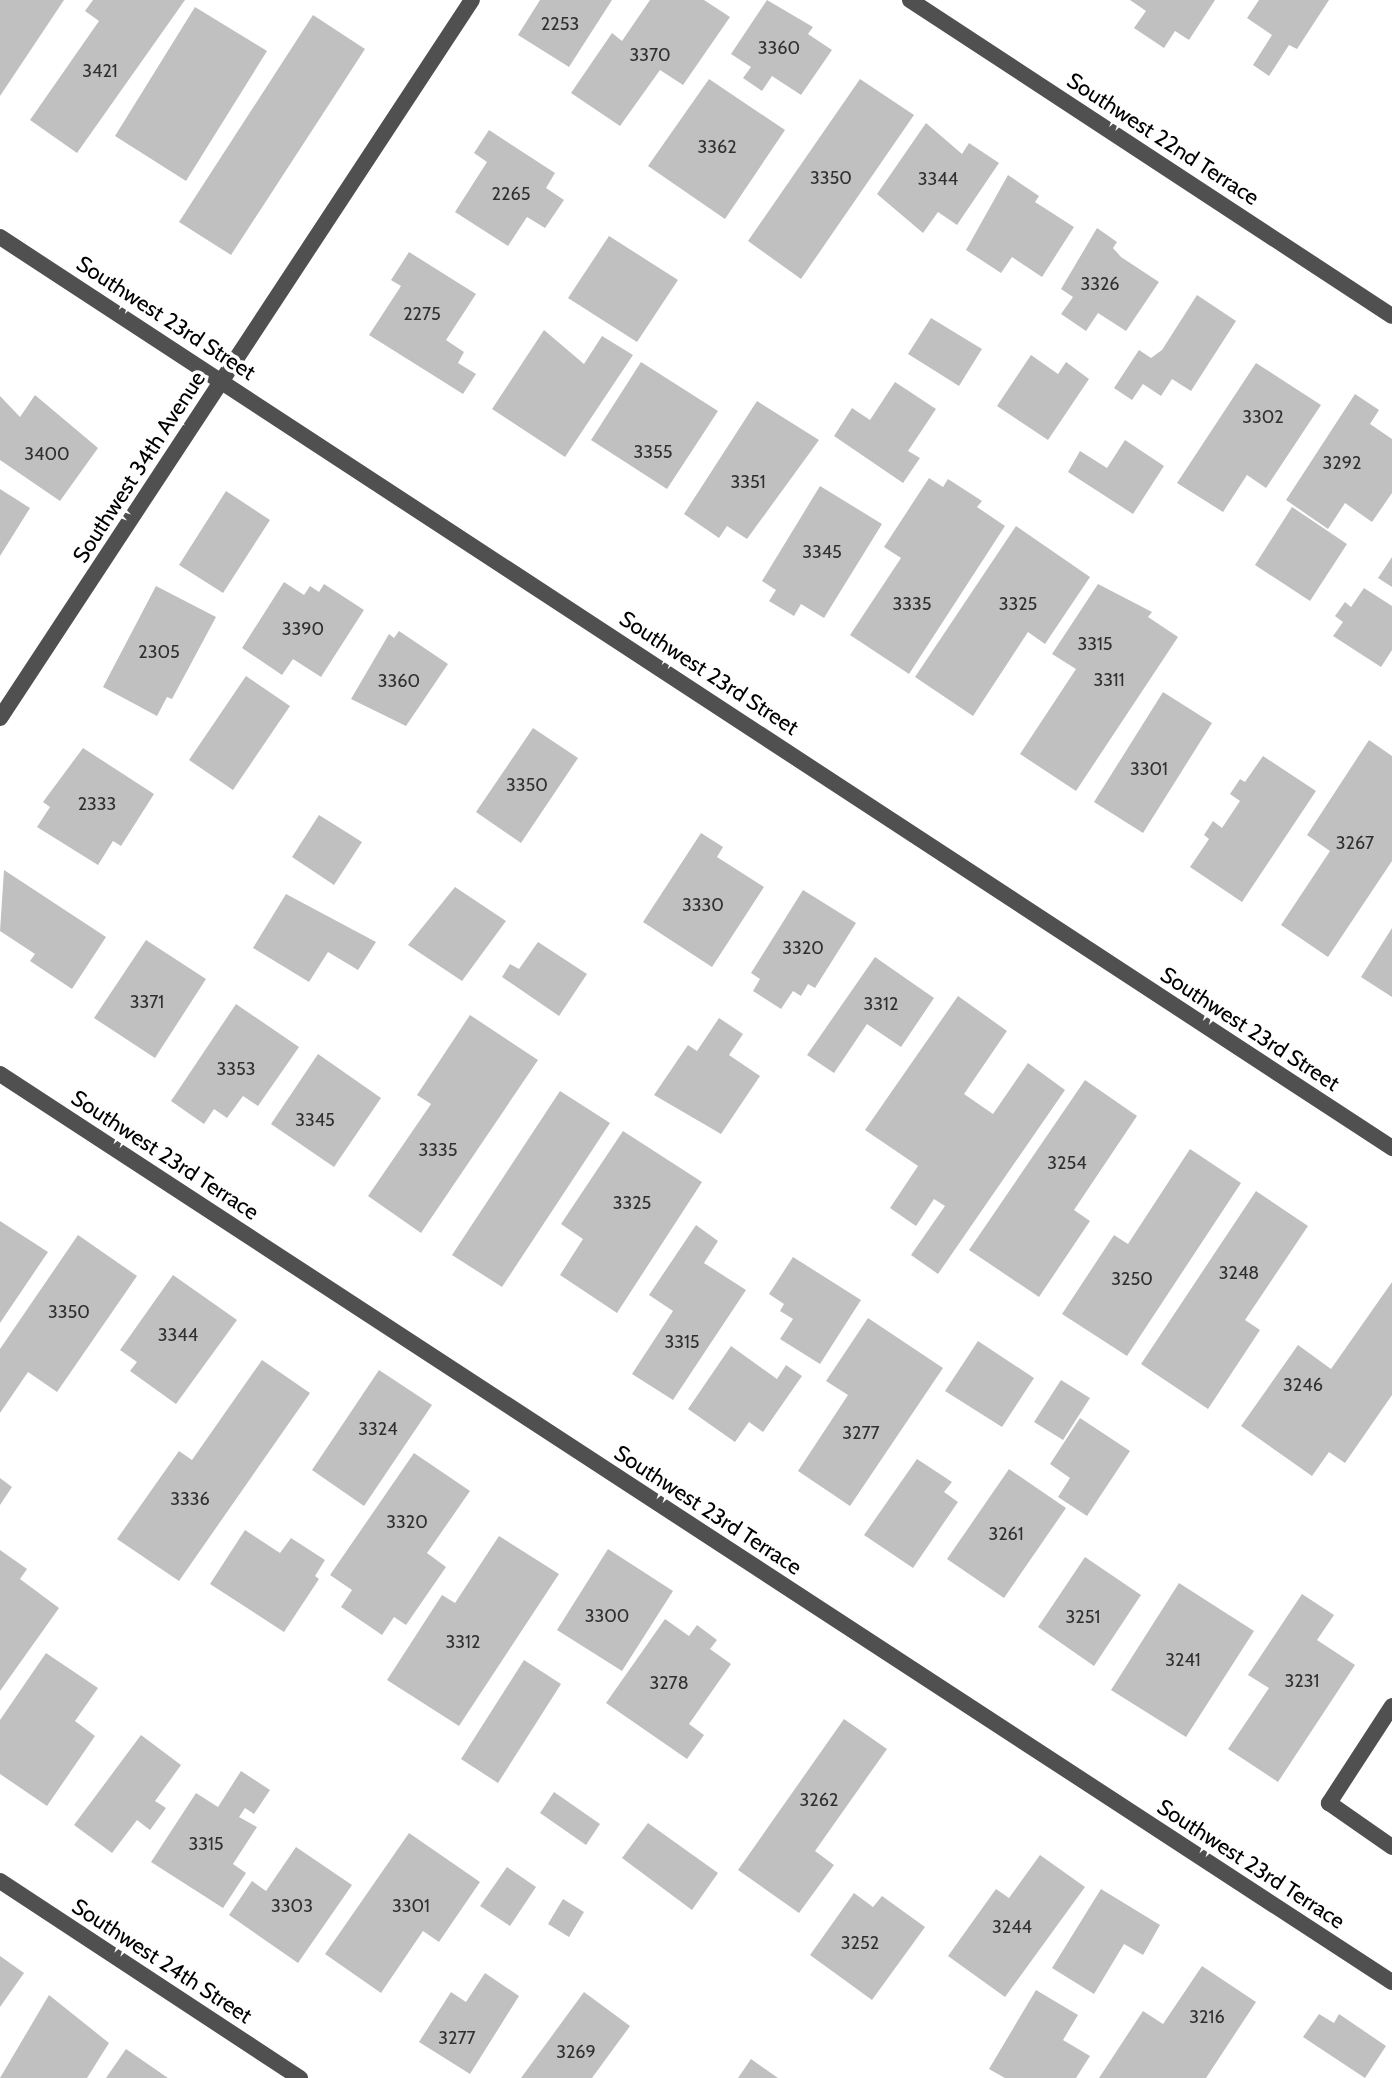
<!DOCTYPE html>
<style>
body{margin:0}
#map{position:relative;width:1392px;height:2078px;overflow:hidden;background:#fff;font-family:Cabin,sans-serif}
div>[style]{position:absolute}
.building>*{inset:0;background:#c0c0c0}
.service>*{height:16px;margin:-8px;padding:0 8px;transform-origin:8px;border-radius:8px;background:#505050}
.minor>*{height:16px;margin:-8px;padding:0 8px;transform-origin:8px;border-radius:8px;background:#505050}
span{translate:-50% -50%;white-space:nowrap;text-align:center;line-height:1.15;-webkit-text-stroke:7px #fff;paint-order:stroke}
.number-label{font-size:18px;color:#303030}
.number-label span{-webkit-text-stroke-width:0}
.street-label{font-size:22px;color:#000}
</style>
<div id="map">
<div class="building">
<div style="clip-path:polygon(0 0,64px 0,0 96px)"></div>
<div style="clip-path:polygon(93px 0,185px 0,77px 153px,30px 120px,99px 21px,85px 11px)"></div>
<div style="clip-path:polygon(540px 0,612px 0,569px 67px,518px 35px)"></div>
<div style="clip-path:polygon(650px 0,704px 0,730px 17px,683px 85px,660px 70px,620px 126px,571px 93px,612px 33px,622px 41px)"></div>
<div style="clip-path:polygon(767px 0,813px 27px,808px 34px,832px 50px,801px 95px,772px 76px,762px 91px,743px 78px,751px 67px,731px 54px)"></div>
<div style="clip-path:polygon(1130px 0,1215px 0,1189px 40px,1175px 31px,1164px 48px,1134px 28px,1146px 11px)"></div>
<div style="clip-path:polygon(1259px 0,1329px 0,1297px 49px,1289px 45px,1269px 76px,1253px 65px,1272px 35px,1247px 18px)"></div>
<div style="clip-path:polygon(195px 7px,267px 51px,186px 181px,115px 136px)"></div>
<div style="clip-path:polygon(313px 15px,365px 49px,231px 255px,179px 222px)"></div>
<div style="clip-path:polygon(709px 79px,785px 130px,725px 219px,648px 166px)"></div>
<div style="clip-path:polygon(860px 79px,914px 115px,801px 279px,748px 241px)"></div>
<div style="clip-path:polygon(926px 123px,962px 154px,969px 143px,999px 163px,957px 225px,938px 212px,923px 233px,877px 194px)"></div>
<div style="clip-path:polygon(489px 130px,555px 173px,546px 188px,564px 200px,545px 228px,527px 217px,508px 246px,455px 212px,487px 162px,474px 153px)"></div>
<div style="clip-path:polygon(1008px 175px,1039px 196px,1035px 202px,1074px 227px,1042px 277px,1012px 257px,1001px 273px,966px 250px)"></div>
<div style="clip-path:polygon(1097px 228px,1117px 242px,1113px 248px,1121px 257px,1159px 282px,1126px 331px,1098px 313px,1086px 331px,1061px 314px,1073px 297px,1061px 289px)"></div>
<div style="clip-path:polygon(609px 236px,678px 280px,637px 342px,568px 298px)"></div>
<div style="clip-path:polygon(409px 252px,476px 294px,446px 340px,464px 352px,458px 363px,476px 374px,463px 394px,369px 335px,401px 286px,391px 280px)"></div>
<div style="clip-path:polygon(1197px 295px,1236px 321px,1191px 391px,1172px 379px,1161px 396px,1143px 384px,1132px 400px,1114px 388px,1139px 350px,1151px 358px,1162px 350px)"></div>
<div style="clip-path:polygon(931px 318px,982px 349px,959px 386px,908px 354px)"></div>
<div style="clip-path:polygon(544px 330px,584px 364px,602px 336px,633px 355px,565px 457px,492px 409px)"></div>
<div style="clip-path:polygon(1031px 355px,1058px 374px,1066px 362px,1089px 379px,1048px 440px,997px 406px)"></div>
<div style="clip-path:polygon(641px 362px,718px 411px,667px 489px,591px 440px)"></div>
<div style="clip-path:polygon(1256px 363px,1321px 405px,1266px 488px,1247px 475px,1223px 512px,1177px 483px)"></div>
<div style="clip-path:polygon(895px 382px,936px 409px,908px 451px,920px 458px,903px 483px,834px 436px,852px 408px,870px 420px)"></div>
<div style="clip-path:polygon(1355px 394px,1379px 410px,1370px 424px,1392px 439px,1392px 493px,1372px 522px,1345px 503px,1328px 529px,1286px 500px)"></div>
<div style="clip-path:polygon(35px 395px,98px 448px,60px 501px,0 460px,0 396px,20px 417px)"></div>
<div style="clip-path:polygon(757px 401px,819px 440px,747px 539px,727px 526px,719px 538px,684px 514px)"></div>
<div style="clip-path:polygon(1125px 440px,1164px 466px,1133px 514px,1068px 472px,1080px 451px,1107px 468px)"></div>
<div style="clip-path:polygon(929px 478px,943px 487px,948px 479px,982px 501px,977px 507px,1005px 526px,909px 674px,850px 635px,901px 558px,884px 547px)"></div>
<div style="clip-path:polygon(820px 486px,882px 524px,824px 618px,801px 604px,794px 616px,769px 601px,776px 590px,762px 581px)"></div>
<div style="clip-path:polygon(0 489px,30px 508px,0 556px)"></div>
<div style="clip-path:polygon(226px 491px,270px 520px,223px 593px,179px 565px)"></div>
<div style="clip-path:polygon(1292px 507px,1347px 544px,1310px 601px,1255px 565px)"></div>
<div style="clip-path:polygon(1016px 526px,1090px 577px,1045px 644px,1028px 632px,973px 716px,915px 677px)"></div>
<div style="clip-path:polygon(1392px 557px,1392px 587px,1378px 578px)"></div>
<div style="clip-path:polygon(284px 582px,304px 595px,310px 586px,319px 592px,324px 584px,364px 610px,321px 677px,293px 659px,282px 675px,242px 648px)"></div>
<div style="clip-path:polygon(1098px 584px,1152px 612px,1148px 617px,1178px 637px,1076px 791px,1020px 754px,1076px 669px,1052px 654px)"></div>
<div style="clip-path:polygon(156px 586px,216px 617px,172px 699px,167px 697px,157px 716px,103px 687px)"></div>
<div style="clip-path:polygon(1364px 588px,1392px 606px,1392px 650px,1381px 667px,1333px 636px,1343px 622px,1335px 616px,1345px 602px,1351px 607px)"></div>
<div style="clip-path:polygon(399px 631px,448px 664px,406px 726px,351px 699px,389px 634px,394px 638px)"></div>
<div style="clip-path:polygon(246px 676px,290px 706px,233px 790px,189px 760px)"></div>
<div style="clip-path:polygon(1163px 692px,1212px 723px,1143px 833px,1094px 802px)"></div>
<div style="clip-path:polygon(533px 728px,578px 758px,521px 843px,476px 812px)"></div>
<div style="clip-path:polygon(1369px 740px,1392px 756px,1392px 861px,1328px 957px,1281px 925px,1330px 851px,1307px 835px)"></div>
<div style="clip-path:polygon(83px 748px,154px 794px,121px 846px,113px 841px,98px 865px,37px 827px,50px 807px,43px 802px)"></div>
<div style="clip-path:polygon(1263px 756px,1316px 791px,1242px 902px,1190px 867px,1209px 839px,1204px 835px,1213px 821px,1222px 828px,1240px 801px,1230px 794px,1240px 779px,1245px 782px)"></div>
<div style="clip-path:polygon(319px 815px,362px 842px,334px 885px,292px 857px)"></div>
<div style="clip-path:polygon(701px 833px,723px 847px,717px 857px,764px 887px,712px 967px,643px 922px)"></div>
<div style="clip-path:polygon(4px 870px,106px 937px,72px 989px,30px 961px,35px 954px,0 931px)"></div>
<div style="clip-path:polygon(455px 887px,506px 921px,462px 981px,408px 945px)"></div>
<div style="clip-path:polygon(803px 890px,856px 923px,815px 988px,808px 984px,801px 996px,793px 991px,781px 1009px,753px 991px,760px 979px,751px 973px)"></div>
<div style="clip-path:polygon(286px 894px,376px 942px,358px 970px,328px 952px,309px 982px,253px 948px)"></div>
<div style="clip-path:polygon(1392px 928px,1392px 997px,1361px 977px)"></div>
<div style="clip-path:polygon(146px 940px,206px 979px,155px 1058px,94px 1018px)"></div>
<div style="clip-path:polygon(538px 942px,587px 974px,559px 1016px,502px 977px,510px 964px,519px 969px)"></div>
<div style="clip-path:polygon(875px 957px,934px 998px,901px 1047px,867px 1024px,834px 1073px,807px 1055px)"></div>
<div style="clip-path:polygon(958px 996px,1007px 1031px,964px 1094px,993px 1114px,1028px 1063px,1065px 1090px,938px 1274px,911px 1255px,945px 1206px,934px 1199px,916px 1226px,890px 1208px,918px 1166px,865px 1130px)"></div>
<div style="clip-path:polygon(236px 1004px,299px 1047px,258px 1106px,243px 1096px,227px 1118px,214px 1109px,204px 1124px,171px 1101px)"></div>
<div style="clip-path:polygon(470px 1015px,538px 1060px,421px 1233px,368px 1196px,431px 1104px,417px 1095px)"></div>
<div style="clip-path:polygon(719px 1018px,743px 1034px,729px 1055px,760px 1076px,721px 1134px,654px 1095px,688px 1045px,697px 1051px)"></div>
<div style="clip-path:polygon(318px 1054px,381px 1098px,334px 1167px,271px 1124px)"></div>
<div style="clip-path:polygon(1085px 1080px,1137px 1116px,1074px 1210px,1090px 1221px,1039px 1297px,969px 1250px)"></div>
<div style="clip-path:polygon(560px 1091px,610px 1123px,502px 1287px,452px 1255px)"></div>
<div style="clip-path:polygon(623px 1131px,702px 1182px,617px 1313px,560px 1275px,583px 1239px,561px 1224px)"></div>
<div style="clip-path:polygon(1190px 1149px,1241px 1183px,1127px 1356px,1062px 1314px,1114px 1235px,1128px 1244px)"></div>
<div style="clip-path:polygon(1256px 1191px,1308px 1226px,1245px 1320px,1260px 1330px,1208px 1409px,1141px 1364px)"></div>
<div style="clip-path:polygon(0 1221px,48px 1252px,0 1323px)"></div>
<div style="clip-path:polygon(696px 1225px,718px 1241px,704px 1263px,746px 1290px,673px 1400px,632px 1374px,673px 1311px,649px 1295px)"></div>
<div style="clip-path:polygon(78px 1235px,137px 1276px,57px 1392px,28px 1372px,0 1413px,0 1349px)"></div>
<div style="clip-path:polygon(793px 1257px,861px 1300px,820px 1364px,780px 1339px,793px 1319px,780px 1311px,784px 1304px,769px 1294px)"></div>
<div style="clip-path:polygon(173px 1275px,237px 1320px,176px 1404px,130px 1371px,137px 1362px,120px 1350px)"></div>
<div style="clip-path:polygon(1392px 1282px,1392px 1395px,1345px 1463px,1329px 1452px,1312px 1476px,1241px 1426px,1298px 1345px,1331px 1369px)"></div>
<div style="clip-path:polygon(868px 1318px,943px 1368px,850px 1506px,798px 1471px,848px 1395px,826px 1381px)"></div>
<div style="clip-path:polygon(978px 1341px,1034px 1378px,1002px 1427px,945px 1391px)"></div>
<div style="clip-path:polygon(731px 1346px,777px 1379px,786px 1365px,802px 1376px,763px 1432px,749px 1422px,735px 1442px,688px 1409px)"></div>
<div style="clip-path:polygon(262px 1360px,310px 1393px,179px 1581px,117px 1539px,179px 1451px,192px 1460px)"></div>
<div style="clip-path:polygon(379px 1370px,432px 1405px,364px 1506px,312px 1470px)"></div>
<div style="clip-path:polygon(1061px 1380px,1090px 1398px,1063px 1440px,1034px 1422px)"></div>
<div style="clip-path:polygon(1080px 1418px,1130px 1451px,1087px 1516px,1058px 1497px,1070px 1478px,1050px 1464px)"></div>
<div style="clip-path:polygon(414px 1453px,470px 1491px,427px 1553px,446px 1567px,406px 1625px,394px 1617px,382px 1635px,341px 1607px,352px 1590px,330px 1575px)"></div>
<div style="clip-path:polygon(917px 1459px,952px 1482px,944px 1492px,958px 1502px,913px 1568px,864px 1535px)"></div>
<div style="clip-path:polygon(1009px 1469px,1066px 1508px,1004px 1598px,947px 1559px)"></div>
<div style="clip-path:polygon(0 1478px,12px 1487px,0 1505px)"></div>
<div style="clip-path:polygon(245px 1530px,280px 1553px,291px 1538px,325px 1560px,315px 1576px,319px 1579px,284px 1632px,210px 1584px)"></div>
<div style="clip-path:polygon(499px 1536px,559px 1574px,459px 1726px,387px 1680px,442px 1595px,455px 1603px)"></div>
<div style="clip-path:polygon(608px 1549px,673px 1591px,622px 1671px,557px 1630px)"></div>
<div style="clip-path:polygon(0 1550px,27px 1569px,20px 1579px,59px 1608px,0 1691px)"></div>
<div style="clip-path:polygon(1085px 1557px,1141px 1595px,1094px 1666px,1038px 1627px)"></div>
<div style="clip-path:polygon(1179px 1583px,1254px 1631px,1186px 1737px,1111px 1690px)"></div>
<div style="clip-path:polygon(1302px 1594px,1334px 1615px,1317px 1640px,1355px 1665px,1278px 1782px,1228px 1749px,1269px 1688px,1248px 1675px)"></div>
<div style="clip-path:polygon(665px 1619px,689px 1636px,697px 1625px,717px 1640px,710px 1649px,731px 1664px,689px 1724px,704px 1735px,687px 1759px,606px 1703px)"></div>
<div style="clip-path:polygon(46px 1653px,98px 1688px,75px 1721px,95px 1736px,47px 1806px,0 1774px,0 1720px)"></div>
<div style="clip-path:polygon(524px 1660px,561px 1684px,498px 1783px,461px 1759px)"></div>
<div style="clip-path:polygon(844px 1719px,887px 1749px,815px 1851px,834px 1865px,799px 1913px,738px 1870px)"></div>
<div style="clip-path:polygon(141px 1735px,181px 1765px,155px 1801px,166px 1808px,150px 1830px,137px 1820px,112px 1853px,74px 1825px)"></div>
<div style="clip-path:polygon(241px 1771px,270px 1790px,254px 1814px,245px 1808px,239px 1817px,257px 1827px,233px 1864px,246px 1873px,223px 1908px,151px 1862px,196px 1793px,218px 1807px)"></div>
<div style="clip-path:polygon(554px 1792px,600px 1824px,586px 1845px,540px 1813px)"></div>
<div style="clip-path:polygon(648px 1823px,718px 1873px,692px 1910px,622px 1858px)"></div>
<div style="clip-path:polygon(409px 1833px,480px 1882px,439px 1942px,423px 1931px,381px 1993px,325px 1954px)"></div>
<div style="clip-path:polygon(296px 1847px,352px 1885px,298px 1963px,229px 1915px,252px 1881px,266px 1891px)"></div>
<div style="clip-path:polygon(1040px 1855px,1085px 1887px,1005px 1997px,948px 1956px,996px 1889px,1009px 1898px)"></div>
<div style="clip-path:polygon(507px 1867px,536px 1887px,510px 1926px,480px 1906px)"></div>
<div style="clip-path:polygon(1101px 1889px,1160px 1925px,1143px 1955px,1124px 1944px,1094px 1994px,1052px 1968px)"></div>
<div style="clip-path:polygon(854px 1893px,873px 1907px,882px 1896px,925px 1927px,872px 2000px,810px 1955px)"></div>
<div style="clip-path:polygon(563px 1899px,584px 1912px,569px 1937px,548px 1924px)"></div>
<div style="clip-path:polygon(0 1956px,24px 1973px,0 2007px)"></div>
<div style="clip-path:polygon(1202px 1966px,1256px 2002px,1206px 2078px,1099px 2078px,1143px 2011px,1163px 2024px)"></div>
<div style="clip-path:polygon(485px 1973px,519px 1996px,470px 2074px,419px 2042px,451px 1992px,466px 2002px)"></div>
<div style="clip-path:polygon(1036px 1990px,1078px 2015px,1063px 2040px,1090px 2056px,1076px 2078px,1005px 2078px,989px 2069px)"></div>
<div style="clip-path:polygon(584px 1992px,630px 2026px,592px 2078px,521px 2078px)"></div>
<div style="clip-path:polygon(49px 1995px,109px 2043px,87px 2078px,0 2078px)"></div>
<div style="clip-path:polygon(1319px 2014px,1334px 2023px,1339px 2014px,1386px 2046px,1365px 2078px,1303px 2037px)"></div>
<div style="clip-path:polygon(126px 2049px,168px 2078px,106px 2078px)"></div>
<div style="clip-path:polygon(751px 2059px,778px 2078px,738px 2078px)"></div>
</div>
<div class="service">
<div style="left:1392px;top:1706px;width:116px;rotate:123deg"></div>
<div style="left:1329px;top:1803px;width:77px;rotate:34.9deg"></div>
</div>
<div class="minor">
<div style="left:910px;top:0;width:576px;rotate:33.25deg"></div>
<div style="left:0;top:237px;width:1664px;rotate:33.2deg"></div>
<div style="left:0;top:718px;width:859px;rotate:-56.68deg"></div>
<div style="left:0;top:1074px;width:1662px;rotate:33.12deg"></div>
<div style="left:0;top:1881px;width:359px;rotate:33.3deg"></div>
</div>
<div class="number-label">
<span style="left:560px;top:24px">2253</span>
<span style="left:779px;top:48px">3360</span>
<span style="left:650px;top:55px">3370</span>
<span style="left:100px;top:71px">3421</span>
<span style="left:717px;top:147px">3362</span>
<span style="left:831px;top:178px">3350</span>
<span style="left:938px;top:179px">3344</span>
<span style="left:511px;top:194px">2265</span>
<span style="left:1100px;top:284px">3326</span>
<span style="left:422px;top:314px">2275</span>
<span style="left:1263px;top:417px">3302</span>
<span style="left:653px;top:452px">3355</span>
<span style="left:47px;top:454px">3400</span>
<span style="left:1342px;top:463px">3292</span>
<span style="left:748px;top:482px">3351</span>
<span style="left:822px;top:552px">3345</span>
<span style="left:912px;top:604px">3335</span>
<span style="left:1018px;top:604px">3325</span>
<span style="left:303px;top:629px">3390</span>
<span style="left:1095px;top:644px">3315</span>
<span style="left:159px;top:652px">2305</span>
<span style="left:1109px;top:680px">3311</span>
<span style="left:399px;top:681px">3360</span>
<span style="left:1149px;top:769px">3301</span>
<span style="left:527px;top:785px">3350</span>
<span style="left:97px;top:804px">2333</span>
<span style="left:1355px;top:843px">3267</span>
<span style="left:703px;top:905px">3330</span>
<span style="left:803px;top:948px">3320</span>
<span style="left:147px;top:1002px">3371</span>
<span style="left:881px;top:1004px">3312</span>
<span style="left:236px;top:1069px">3353</span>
<span style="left:315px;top:1120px">3345</span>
<span style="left:438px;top:1150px">3335</span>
<span style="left:1067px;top:1163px">3254</span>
<span style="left:632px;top:1203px">3325</span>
<span style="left:1239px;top:1273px">3248</span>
<span style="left:1132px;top:1279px">3250</span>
<span style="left:69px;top:1312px">3350</span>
<span style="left:178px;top:1335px">3344</span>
<span style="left:682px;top:1342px">3315</span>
<span style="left:1303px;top:1385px">3246</span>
<span style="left:378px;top:1429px">3324</span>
<span style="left:861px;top:1433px">3277</span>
<span style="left:190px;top:1499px">3336</span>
<span style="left:407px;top:1522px">3320</span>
<span style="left:1006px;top:1534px">3261</span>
<span style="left:607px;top:1616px">3300</span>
<span style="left:1083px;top:1617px">3251</span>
<span style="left:463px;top:1642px">3312</span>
<span style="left:1183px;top:1660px">3241</span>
<span style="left:1302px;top:1681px">3231</span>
<span style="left:669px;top:1683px">3278</span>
<span style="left:819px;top:1800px">3262</span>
<span style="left:206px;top:1844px">3315</span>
<span style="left:292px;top:1906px">3303</span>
<span style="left:411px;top:1906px">3301</span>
<span style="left:1012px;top:1927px">3244</span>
<span style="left:860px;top:1943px">3252</span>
<span style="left:1207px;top:2017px">3216</span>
<span style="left:457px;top:2038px">3277</span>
<span style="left:576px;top:2052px">3269</span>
</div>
<div class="street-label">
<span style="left:1163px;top:139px;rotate:33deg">Southwest 22nd Terrace</span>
<span style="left:166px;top:318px;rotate:33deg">Southwest 23rd Street</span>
<span style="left:139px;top:467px;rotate:-57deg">Southwest 34th Avenue</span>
<span style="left:709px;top:673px;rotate:33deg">Southwest 23rd Street</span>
<span style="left:1250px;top:1029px;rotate:33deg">Southwest 23rd Street</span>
<span style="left:165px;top:1155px;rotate:33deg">Southwest 23rd Terrace</span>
<span style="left:708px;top:1510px;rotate:33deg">Southwest 23rd Terrace</span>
<span style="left:1251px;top:1864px;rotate:33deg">Southwest 23rd Terrace</span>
<span style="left:162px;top:1961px;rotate:33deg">Southwest 24th Street</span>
</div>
</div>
